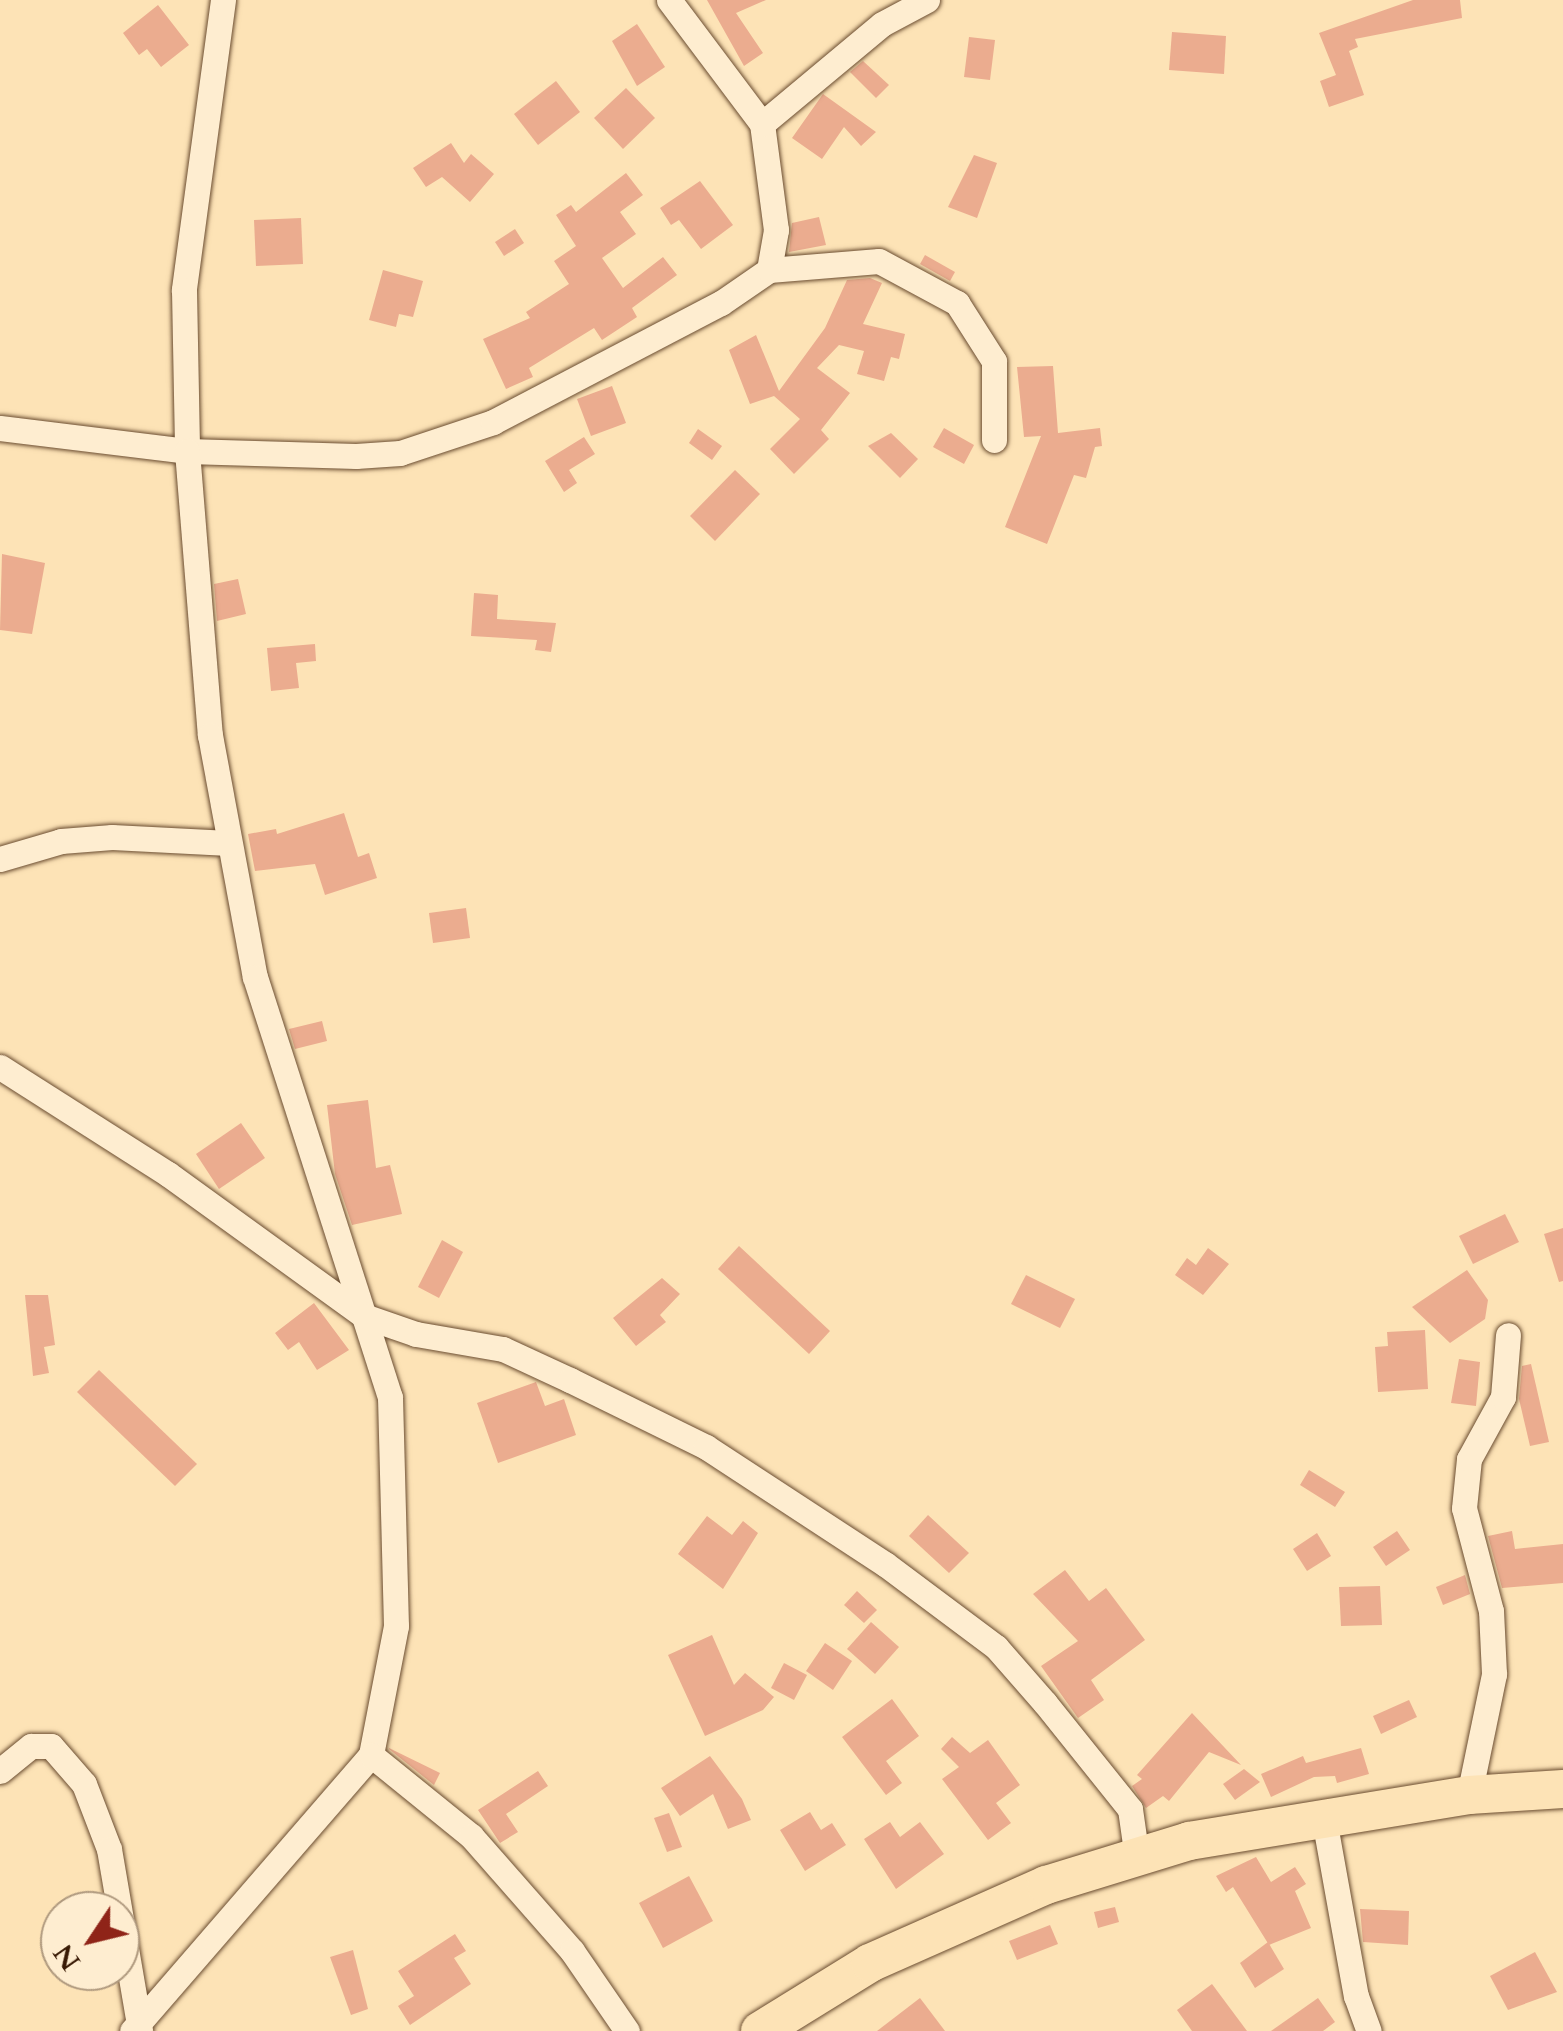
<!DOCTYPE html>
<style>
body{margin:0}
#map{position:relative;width:1563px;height:2031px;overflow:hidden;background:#fde3b6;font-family:Cardo,serif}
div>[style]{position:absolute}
.building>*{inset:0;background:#ebac8f}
.roads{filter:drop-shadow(0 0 2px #6a4c30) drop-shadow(0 0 2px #6a4c30)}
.street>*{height:25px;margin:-12.5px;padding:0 12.5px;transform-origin:12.5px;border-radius:12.5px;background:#feedd0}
.primary>*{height:38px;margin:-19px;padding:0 19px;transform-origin:19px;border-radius:19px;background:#fde3b6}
span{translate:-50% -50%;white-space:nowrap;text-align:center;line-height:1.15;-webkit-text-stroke:10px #feedd0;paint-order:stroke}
.north{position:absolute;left:40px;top:1891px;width:100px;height:100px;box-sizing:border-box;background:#feedd0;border:2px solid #af997e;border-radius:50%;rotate:235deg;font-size:28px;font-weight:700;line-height:40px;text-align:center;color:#391a04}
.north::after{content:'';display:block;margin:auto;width:35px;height:45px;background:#8f2418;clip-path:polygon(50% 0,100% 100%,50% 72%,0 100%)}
</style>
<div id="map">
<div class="building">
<div style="clip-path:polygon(707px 0,766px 0,736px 13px,763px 53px,744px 66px)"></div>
<div style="clip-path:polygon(1413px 0,1460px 0,1462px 18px,1355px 39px,1358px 47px,1349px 51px,1364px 95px,1329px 107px,1320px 81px,1336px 75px,1319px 33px)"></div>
<div style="clip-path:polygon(158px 5px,189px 45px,161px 67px,147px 49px,139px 55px,123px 33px)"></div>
<div style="clip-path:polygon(637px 24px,665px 67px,637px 86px,612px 41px)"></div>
<div style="clip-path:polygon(1172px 32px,1226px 36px,1224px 74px,1169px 70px)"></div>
<div style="clip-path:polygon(969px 37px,995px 40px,990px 80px,964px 77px)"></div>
<div style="clip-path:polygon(863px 61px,889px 85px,876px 98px,850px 72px)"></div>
<div style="clip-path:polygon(556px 81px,580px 112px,538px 145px,514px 114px)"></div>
<div style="clip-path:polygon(626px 88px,655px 118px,623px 149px,594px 118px)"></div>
<div style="clip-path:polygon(823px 94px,876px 132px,861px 146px,844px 127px,822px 159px,792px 138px)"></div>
<div style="clip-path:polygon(451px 143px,464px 163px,471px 154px,494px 174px,470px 202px,442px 177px,426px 187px,413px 168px)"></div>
<div style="clip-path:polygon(974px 155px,997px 163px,977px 218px,948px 207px)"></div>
<div style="clip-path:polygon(626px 173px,643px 195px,620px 212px,636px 234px,602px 258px,623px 288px,663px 257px,677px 275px,632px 308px,637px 317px,602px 340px,594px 328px,529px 368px,533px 377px,506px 389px,483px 339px,530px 318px,526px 312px,569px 284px,554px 261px,576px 246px,556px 215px,571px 205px,576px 212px)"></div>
<div style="clip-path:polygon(700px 181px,733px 225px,701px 249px,679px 220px,671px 225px,660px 208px)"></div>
<div style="clip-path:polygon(819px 217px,826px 245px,789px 252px,792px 223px)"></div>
<div style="clip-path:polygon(301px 218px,303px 264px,256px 266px,254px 220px)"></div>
<div style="clip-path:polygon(515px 229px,524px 243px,504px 256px,495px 242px)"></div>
<div style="clip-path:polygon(925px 255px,955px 272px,950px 281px,920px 264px)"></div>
<div style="clip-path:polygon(383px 270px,423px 281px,413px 317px,399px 314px,396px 327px,369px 320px)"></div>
<div style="clip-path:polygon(870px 278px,882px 283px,863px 324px,905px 334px,899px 359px,891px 357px,884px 381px,857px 374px,864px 351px,839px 345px,817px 368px,850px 393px,821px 430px,829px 439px,794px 474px,770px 449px,800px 419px,774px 396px,750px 404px,729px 350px,756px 335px,779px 391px,825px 328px,847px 280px)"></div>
<div style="clip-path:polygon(1053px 366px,1058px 433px,1100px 428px,1102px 446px,1095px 447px,1086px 478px,1074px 475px,1047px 544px,1005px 527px,1041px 436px,1024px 437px,1017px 367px)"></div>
<div style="clip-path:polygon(612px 386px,626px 423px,591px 436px,577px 399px)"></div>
<div style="clip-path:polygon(944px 428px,974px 445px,964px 464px,933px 447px)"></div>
<div style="clip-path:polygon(698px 429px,722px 446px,712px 460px,689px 443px)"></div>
<div style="clip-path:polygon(891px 433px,918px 459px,900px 478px,868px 446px)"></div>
<div style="clip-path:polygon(584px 437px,595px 454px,569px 470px,577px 483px,564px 492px,545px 461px)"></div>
<div style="clip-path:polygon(735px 470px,760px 494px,715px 541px,690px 516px)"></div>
<div style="clip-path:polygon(2px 554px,45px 563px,32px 634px,0 630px)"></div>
<div style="clip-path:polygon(238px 579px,246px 614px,217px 621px,214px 584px)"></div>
<div style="clip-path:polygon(474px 593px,498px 595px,497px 619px,556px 623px,551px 652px,535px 650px,537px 640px,471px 636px)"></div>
<div style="clip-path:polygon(315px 644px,316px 661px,296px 663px,299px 688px,271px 691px,267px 648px)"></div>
<div style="clip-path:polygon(344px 813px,358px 857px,369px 853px,377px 878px,325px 895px,315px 864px,255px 871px,248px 834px,276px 829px,277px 834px)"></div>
<div style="clip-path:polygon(466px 908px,470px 938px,433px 943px,429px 913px)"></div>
<div style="clip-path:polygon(322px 1021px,327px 1041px,295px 1049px,289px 1029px)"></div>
<div style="clip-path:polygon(368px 1100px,376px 1168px,390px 1165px,402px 1214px,352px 1225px,335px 1174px,327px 1105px)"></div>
<div style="clip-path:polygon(241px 1123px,265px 1158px,219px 1189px,196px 1154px)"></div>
<div style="clip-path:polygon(1505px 1214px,1519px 1242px,1473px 1264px,1459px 1236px)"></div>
<div style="clip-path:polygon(1563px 1228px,1563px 1281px,1559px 1282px,1544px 1234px)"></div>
<div style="clip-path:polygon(442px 1240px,463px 1252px,439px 1298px,418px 1287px)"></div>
<div style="clip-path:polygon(739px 1246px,830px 1331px,809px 1354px,718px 1269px)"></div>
<div style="clip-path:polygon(1208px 1248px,1229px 1264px,1203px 1295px,1175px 1275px,1187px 1258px,1196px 1265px)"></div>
<div style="clip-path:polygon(1467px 1270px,1488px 1300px,1485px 1319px,1450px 1343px,1412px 1307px)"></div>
<div style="clip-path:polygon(1026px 1275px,1075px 1299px,1060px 1328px,1011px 1304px)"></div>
<div style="clip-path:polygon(662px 1278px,680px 1294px,660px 1315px,666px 1322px,636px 1346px,613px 1318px)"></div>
<div style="clip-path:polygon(25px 1295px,48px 1295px,55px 1345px,44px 1347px,49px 1373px,33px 1376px)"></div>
<div style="clip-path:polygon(314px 1303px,349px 1350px,317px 1370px,299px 1342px,288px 1350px,275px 1333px)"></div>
<div style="clip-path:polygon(1425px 1330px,1428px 1389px,1378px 1392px,1375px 1347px,1388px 1346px,1387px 1332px)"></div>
<div style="clip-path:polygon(1459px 1359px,1480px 1362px,1476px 1406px,1451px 1403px)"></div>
<div style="clip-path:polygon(1531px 1364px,1549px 1442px,1530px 1446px,1519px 1399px,1522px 1366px)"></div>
<div style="clip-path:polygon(99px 1370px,197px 1464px,175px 1486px,77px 1392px)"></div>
<div style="clip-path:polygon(536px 1382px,545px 1406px,564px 1399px,576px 1435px,498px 1463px,477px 1403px)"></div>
<div style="clip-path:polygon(1309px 1470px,1345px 1492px,1335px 1507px,1300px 1485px)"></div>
<div style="clip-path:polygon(928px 1515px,969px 1553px,949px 1573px,909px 1536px)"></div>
<div style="clip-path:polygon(707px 1516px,732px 1535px,743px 1521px,758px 1533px,723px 1589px,678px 1554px)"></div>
<div style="clip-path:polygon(1397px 1531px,1410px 1550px,1386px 1566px,1373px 1547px)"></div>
<div style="clip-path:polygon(1512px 1531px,1515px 1549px,1563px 1544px,1563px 1583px,1502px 1588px,1488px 1536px)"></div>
<div style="clip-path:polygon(1317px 1533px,1331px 1556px,1307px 1571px,1293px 1549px)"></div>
<div style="clip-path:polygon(1065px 1570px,1089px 1601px,1106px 1588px,1145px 1640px,1091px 1680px,1104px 1700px,1078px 1718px,1041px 1666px,1078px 1641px,1033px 1594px)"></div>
<div style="clip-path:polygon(1465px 1575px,1470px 1594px,1443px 1605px,1436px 1587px)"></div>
<div style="clip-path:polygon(1380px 1586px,1382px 1625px,1341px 1626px,1339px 1587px)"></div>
<div style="clip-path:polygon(857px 1591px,877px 1610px,864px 1623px,844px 1605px)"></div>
<div style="clip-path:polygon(871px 1622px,899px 1647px,875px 1674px,847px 1649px)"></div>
<div style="clip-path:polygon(712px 1635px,734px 1685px,745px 1673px,774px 1697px,763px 1710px,705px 1736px,668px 1655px)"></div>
<div style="clip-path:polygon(825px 1643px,852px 1661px,833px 1690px,806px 1671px)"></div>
<div style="clip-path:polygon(784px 1663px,807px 1675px,794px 1700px,771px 1688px)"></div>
<div style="clip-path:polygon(892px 1699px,919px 1736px,886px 1761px,902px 1783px,886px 1795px,842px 1737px)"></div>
<div style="clip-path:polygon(1409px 1700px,1417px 1717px,1381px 1734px,1373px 1716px)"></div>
<div style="clip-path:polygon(1192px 1713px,1241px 1765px,1209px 1752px,1169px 1801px,1163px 1796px,1146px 1808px,1132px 1786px,1142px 1779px,1137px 1775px)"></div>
<div style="clip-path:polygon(952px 1737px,970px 1753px,988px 1740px,1020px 1785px,996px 1803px,1011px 1823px,988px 1840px,942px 1779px,959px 1767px,941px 1749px)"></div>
<div style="clip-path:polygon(389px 1748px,440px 1773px,434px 1785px,389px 1749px)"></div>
<div style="clip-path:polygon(1361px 1748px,1369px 1774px,1337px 1783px,1335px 1776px,1314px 1777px,1271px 1797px,1261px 1774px,1303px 1756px,1306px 1763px)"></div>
<div style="clip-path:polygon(710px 1756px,742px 1799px,751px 1820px,728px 1829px,713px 1794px,680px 1816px,661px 1788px)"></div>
<div style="clip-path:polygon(1244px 1769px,1260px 1782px,1235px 1800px,1223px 1784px)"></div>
<div style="clip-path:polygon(538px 1771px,548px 1786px,506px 1814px,518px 1832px,500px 1843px,478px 1810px)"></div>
<div style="clip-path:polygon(810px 1812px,821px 1830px,832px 1823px,846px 1845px,805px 1871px,780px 1830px)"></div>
<div style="clip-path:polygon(669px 1813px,682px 1847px,667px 1852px,654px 1818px)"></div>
<div style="clip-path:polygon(890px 1822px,900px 1837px,920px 1822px,944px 1854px,896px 1889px,864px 1839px)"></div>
<div style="clip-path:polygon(1256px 1857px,1271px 1882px,1295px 1867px,1306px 1884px,1295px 1891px,1311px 1928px,1269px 1945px,1233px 1887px,1226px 1892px,1216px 1876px)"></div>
<div style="clip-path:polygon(689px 1876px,713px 1921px,663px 1948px,639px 1903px)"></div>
<div style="clip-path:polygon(1115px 1907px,1119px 1922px,1098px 1928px,1094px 1912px)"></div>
<div style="clip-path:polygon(1360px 1909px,1409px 1911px,1408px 1945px,1363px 1942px)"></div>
<div style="clip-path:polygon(1050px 1925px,1058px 1944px,1017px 1960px,1009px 1941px)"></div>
<div style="clip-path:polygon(455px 1934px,466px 1951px,454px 1958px,471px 1984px,410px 2025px,398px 2006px,414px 1996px,398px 1971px)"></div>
<div style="clip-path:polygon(1268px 1942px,1284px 1969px,1255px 1988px,1240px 1963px)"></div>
<div style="clip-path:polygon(353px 1950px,368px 2009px,351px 2015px,330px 1957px)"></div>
<div style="clip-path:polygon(1535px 1952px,1557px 1992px,1508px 2010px,1490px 1976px)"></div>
<div style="clip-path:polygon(1212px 1984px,1247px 2031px,1192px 2031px,1177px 2010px)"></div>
<div style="clip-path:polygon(920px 1998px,945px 2031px,877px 2031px)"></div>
<div style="clip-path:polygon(1318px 1998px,1335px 2022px,1323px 2031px,1271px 2031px)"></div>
</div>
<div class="roads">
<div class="street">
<div style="left:223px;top:0;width:293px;rotate:97.7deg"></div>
<div style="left:184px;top:290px;width:161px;rotate:88.9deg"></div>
<div style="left:187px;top:451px;width:169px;rotate:1.7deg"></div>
<div style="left:356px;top:456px;width:44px;rotate:-3.9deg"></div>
<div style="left:400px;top:453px;width:98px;rotate:-18.4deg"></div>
<div style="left:493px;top:422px;width:257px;rotate:-27.6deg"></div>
<div style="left:721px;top:303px;width:58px;rotate:-34.5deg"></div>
<div style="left:769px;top:270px;width:41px;rotate:-80.1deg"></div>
<div style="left:776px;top:230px;width:107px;rotate:-97.5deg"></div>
<div style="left:762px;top:124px;width:156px;rotate:-39.8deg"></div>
<div style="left:882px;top:24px;width:51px;rotate:-28.1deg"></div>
<div style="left:669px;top:0;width:155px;rotate:53.1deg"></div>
<div style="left:769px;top:270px;width:110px;rotate:-4.7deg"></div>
<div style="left:879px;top:261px;width:89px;rotate:28.3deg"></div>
<div style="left:957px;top:303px;width:69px;rotate:57.5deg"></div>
<div style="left:994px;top:361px;width:79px;rotate:90deg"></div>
<div style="left:0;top:428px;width:188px;rotate:7deg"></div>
<div style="left:187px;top:451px;width:285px;rotate:85.4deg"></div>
<div style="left:210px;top:735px;width:246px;rotate:79.5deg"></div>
<div style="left:255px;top:977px;width:441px;rotate:72.2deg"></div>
<div style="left:390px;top:1397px;width:229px;rotate:88.5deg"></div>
<div style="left:396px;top:1626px;width:131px;rotate:101deg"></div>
<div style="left:371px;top:1755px;width:365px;rotate:130.9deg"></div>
<div style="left:0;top:859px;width:64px;rotate:-16.4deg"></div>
<div style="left:61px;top:841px;width:51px;rotate:-4.5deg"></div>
<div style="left:112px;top:837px;width:117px;rotate:2.9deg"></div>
<div style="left:0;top:1067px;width:199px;rotate:32.5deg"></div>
<div style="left:168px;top:1174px;width:242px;rotate:35.9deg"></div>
<div style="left:364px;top:1316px;width:55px;rotate:19.1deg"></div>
<div style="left:416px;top:1334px;width:88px;rotate:9.8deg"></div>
<div style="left:503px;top:1349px;width:74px;rotate:24.8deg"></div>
<div style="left:570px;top:1380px;width:152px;rotate:26.2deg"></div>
<div style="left:706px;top:1447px;width:214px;rotate:33.2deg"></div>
<div style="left:885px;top:1564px;width:139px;rotate:36.8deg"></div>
<div style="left:996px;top:1647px;width:74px;rotate:48.8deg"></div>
<div style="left:1045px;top:1703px;width:136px;rotate:51.3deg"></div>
<div style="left:1130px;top:1809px;width:49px;rotate:81.9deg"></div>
<div style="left:371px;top:1755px;width:129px;rotate:39deg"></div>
<div style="left:471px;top:1836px;width:153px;rotate:48.7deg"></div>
<div style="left:572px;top:1951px;width:97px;rotate:55.5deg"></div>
<div style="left:0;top:1771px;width:40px;rotate:-39deg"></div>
<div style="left:31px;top:1746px;width:20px"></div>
<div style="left:51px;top:1746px;width:50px;rotate:49deg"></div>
<div style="left:84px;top:1784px;width:70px;rotate:69deg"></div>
<div style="left:109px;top:1849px;width:185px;rotate:80.3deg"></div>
<div style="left:1469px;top:1795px;width:124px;rotate:-78.3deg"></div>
<div style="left:1494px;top:1674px;width:63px;rotate:-92.7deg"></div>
<div style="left:1491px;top:1611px;width:106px;rotate:-104.7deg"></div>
<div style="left:1464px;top:1508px;width:49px;rotate:-84.2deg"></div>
<div style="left:1469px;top:1459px;width:71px;rotate:-61.3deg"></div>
<div style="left:1503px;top:1397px;width:62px;rotate:-85.4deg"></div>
<div style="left:1324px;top:1819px;width:180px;rotate:79.8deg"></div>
<div style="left:1356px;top:1996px;width:37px;rotate:70deg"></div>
</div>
<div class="primary">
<div style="left:760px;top:2031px;width:129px;rotate:-31.7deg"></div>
<div style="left:870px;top:1963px;width:193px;rotate:-23.9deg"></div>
<div style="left:1046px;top:1885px;width:150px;rotate:-17.1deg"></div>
<div style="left:1189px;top:1841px;width:284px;rotate:-9.3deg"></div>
<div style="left:1469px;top:1795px;width:94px;rotate:-3.7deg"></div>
</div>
</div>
<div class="north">N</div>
</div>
